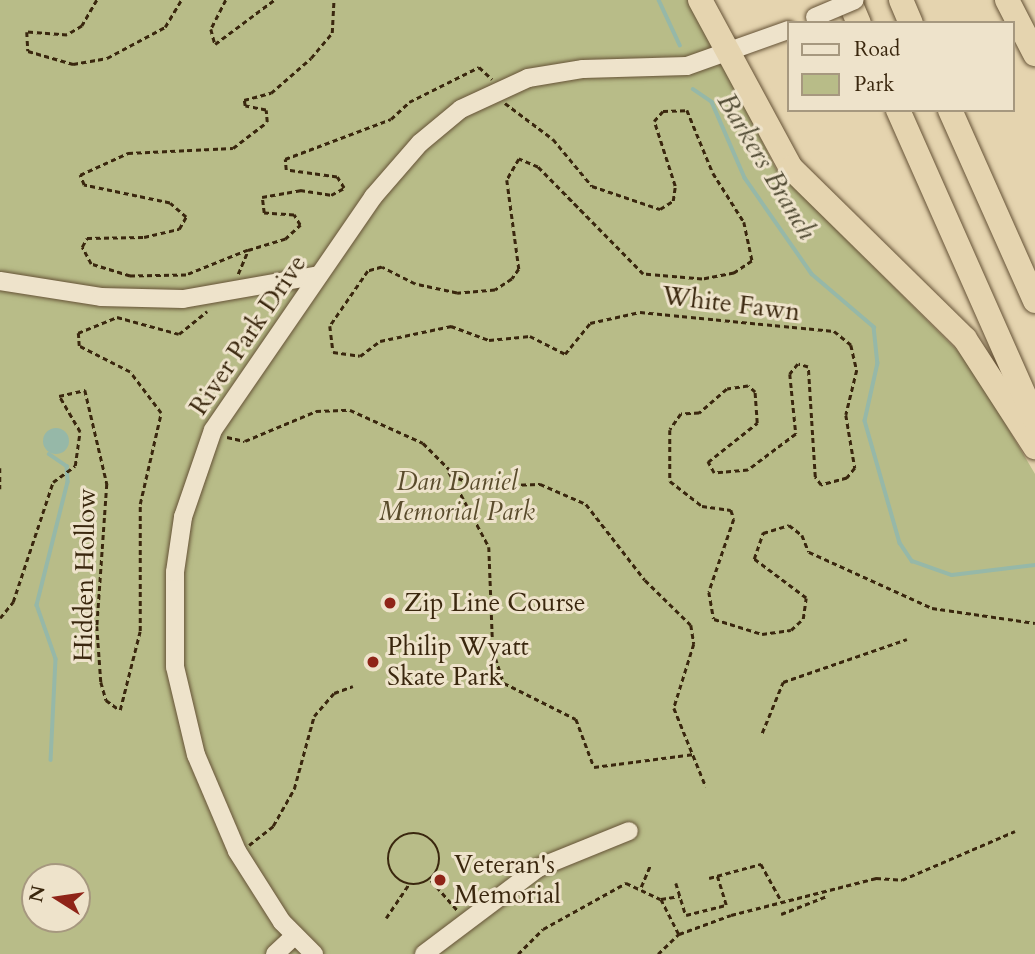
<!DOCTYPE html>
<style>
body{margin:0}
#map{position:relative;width:1035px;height:954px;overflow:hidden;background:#e5d4af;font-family:Cardo,serif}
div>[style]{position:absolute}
.green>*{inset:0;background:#b8bc88}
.water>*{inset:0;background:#96b8a8}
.round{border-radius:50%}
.stream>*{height:3.5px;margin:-1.75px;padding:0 1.75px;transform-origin:1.75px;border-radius:1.75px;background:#96b8a8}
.path>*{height:2.5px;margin-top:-1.25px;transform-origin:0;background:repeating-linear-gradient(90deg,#3a270e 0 5px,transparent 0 8.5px)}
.path>.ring{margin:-1.25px;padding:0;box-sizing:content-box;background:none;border:2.5px solid #3a270e;border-radius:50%}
.roads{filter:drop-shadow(0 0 2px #655236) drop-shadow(0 0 2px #655236)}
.minor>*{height:18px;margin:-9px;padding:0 9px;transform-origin:9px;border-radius:9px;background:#eee3cb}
.highway>*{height:24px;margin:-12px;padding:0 12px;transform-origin:12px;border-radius:12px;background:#e5d4af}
.bridges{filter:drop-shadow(0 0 2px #655236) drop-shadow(0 0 2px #655236)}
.minor-bridge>*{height:18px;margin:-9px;padding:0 9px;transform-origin:9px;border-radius:9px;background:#eee3cb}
.dots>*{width:19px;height:19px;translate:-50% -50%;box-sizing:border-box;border:4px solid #eee3cb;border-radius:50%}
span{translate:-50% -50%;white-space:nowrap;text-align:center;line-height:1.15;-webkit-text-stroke:6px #eee3cb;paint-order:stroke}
.street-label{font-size:26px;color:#3a270e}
.park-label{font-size:26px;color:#5a4c2c;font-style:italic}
.poi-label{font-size:26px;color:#3a270e}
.left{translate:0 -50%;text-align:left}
.water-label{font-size:28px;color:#514b34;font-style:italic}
.legend{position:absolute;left:787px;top:21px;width:228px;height:91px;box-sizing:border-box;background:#eee3cb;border:2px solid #a6987f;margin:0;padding:9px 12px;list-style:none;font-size:21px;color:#3a270e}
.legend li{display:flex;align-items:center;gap:14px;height:35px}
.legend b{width:35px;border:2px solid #a6987f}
.north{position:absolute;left:21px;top:863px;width:70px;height:70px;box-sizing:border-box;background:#eee3cb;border:2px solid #a6987f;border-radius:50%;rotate:282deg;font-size:19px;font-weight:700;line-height:28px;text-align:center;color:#3a270e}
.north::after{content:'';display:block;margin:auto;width:24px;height:32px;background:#8f2418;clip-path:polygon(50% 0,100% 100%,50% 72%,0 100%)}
</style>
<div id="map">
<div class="green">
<div style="clip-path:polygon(evenodd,0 0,691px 0,776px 169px,969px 362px,1035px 474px,1035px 954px,0 954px,0 0,35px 877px,77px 877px,77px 919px,35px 919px,35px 877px)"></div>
</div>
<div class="water">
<div class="round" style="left:43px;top:428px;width:26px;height:26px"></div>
</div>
<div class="stream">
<div style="left:659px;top:0;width:50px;rotate:65deg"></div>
<div style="left:693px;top:89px;width:23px;rotate:34deg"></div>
<div style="left:712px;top:102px;width:83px;rotate:66.5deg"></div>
<div style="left:745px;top:178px;width:117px;rotate:55.1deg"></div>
<div style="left:812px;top:274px;width:82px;rotate:40.5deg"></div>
<div style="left:874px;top:327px;width:36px;rotate:84deg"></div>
<div style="left:878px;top:363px;width:59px;rotate:102.6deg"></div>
<div style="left:865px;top:421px;width:127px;rotate:74deg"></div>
<div style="left:900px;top:543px;width:22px;rotate:56deg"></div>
<div style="left:912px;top:561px;width:42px;rotate:19.3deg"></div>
<div style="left:952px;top:575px;width:84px;rotate:-6.9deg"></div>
<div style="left:49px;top:454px;width:22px;rotate:34deg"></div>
<div style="left:67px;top:466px;width:16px;rotate:86deg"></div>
<div style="left:68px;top:482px;width:127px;rotate:104.1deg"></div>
<div style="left:37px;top:605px;width:57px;rotate:70.6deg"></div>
<div style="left:56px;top:659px;width:101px;rotate:92.8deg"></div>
</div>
<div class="path">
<div style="left:97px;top:0;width:30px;rotate:120deg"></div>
<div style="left:82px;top:26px;width:17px;rotate:149deg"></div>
<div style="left:67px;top:35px;width:40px;rotate:-175.7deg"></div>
<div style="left:27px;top:32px;width:19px;rotate:87deg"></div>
<div style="left:28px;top:51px;width:47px;rotate:16.1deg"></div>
<div style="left:73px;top:64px;width:35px;rotate:-10deg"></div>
<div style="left:107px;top:58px;width:66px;rotate:-28.1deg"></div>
<div style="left:165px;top:27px;width:31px;rotate:-59deg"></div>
<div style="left:226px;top:0;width:33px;rotate:117deg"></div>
<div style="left:211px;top:29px;width:16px;rotate:75deg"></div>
<div style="left:215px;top:44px;width:74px;rotate:-36.7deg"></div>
<div style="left:505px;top:103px;width:60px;rotate:36.9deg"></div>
<div style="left:553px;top:139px;width:61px;rotate:50.3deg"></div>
<div style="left:592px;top:186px;width:72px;rotate:18.7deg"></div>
<div style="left:660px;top:209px;width:15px;rotate:-32deg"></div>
<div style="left:673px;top:201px;width:15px;rotate:-82deg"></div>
<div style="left:675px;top:186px;width:68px;rotate:-107.9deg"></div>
<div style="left:654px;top:121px;width:13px;rotate:-48deg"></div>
<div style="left:663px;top:111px;width:24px;rotate:-2deg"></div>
<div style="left:687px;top:110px;width:68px;rotate:67.6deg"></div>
<div style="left:713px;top:173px;width:58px;rotate:57.7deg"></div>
<div style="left:744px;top:222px;width:40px;rotate:78deg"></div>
<div style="left:752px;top:261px;width:22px;rotate:146deg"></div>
<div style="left:734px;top:273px;width:33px;rotate:169deg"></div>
<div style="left:702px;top:279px;width:59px;rotate:-175.2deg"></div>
<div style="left:643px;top:274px;width:150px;rotate:-134.5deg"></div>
<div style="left:538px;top:167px;width:21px;rotate:-157deg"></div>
<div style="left:519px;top:159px;width:24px;rotate:120deg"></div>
<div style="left:507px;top:180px;width:90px;rotate:82.3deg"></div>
<div style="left:519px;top:269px;width:12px;rotate:125deg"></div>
<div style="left:512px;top:279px;width:20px;rotate:147deg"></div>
<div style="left:495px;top:290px;width:38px;rotate:175deg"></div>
<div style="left:457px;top:293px;width:43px;rotate:-167.9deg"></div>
<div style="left:415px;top:284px;width:37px;rotate:-153deg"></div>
<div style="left:382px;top:267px;width:15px;rotate:164deg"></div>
<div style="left:368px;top:271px;width:67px;rotate:124.6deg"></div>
<div style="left:330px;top:326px;width:26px;rotate:83deg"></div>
<div style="left:333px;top:352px;width:27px;rotate:8deg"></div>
<div style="left:360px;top:356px;width:25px;rotate:-37deg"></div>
<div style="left:380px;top:341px;width:73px;rotate:-11.9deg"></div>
<div style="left:451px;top:326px;width:40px;rotate:20.2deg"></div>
<div style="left:489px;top:340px;width:41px;rotate:-5.6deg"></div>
<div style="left:530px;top:336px;width:39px;rotate:27deg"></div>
<div style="left:565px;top:354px;width:40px;rotate:-51deg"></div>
<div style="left:590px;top:323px;width:51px;rotate:-12.4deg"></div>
<div style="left:640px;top:312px;width:195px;rotate:5.6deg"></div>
<div style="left:834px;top:331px;width:22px;rotate:39deg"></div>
<div style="left:851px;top:345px;width:26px;rotate:77deg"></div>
<div style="left:857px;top:370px;width:46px;rotate:103.7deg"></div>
<div style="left:846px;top:415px;width:54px;rotate:80.4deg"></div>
<div style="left:855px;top:468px;width:13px;rotate:129deg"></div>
<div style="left:847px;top:478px;width:27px;rotate:165deg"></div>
<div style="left:821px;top:485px;width:10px;rotate:-127deg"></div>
<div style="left:815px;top:477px;width:110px;rotate:-93.6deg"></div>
<div style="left:808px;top:367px;width:10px;rotate:-163deg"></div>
<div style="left:798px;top:364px;width:13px;rotate:129deg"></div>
<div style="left:790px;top:374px;width:60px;rotate:84.3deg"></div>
<div style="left:796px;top:434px;width:60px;rotate:143.1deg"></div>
<div style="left:748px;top:470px;width:34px;rotate:175deg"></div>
<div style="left:714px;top:473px;width:13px;rotate:-119deg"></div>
<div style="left:708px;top:462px;width:63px;rotate:-38.5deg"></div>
<div style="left:757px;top:423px;width:31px;rotate:-94deg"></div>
<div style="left:755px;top:392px;width:9px;rotate:-139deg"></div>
<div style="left:748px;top:386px;width:21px;rotate:172deg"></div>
<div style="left:727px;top:389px;width:37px;rotate:139deg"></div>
<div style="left:699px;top:413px;width:18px;rotate:177deg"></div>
<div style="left:681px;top:414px;width:19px;rotate:125deg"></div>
<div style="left:670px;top:430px;width:51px;rotate:90deg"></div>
<div style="left:670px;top:481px;width:41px;rotate:38deg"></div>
<div style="left:702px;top:506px;width:29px;rotate:8deg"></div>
<div style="left:731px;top:510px;width:9px;rotate:72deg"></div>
<div style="left:734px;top:519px;width:77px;rotate:108.9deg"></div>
<div style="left:709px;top:592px;width:27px;rotate:80deg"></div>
<div style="left:714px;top:619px;width:50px;rotate:17.4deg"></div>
<div style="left:762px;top:634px;width:29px;rotate:-8deg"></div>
<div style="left:791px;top:630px;width:16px;rotate:-43deg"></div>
<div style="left:803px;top:619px;width:21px;rotate:-82deg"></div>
<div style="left:806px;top:598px;width:65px;rotate:-143.1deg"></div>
<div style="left:754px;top:559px;width:28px;rotate:-71deg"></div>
<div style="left:763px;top:533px;width:27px;rotate:-17deg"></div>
<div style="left:789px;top:525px;width:16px;rotate:38deg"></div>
<div style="left:802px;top:535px;width:18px;rotate:68deg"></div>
<div style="left:809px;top:552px;width:135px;rotate:24.5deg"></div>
<div style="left:932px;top:608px;width:104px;rotate:8.3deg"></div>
<div style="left:248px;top:250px;width:39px;rotate:-17deg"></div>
<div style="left:285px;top:239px;width:21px;rotate:-43deg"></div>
<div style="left:300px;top:225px;width:12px;rotate:-121deg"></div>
<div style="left:294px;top:215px;width:30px;rotate:-176deg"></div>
<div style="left:264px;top:213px;width:16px;rotate:-97deg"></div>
<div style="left:262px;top:197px;width:39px;rotate:-10deg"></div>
<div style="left:300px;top:190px;width:31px;rotate:9deg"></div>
<div style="left:331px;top:195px;width:15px;rotate:-28deg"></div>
<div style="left:344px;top:188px;width:13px;rotate:-122deg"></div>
<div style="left:337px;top:177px;width:51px;rotate:-172.2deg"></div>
<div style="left:286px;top:170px;width:11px;rotate:-95deg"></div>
<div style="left:285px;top:159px;width:113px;rotate:-20.7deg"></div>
<div style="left:391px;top:119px;width:25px;rotate:-43deg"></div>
<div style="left:409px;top:102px;width:78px;rotate:-26.6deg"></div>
<div style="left:479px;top:67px;width:18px;rotate:43deg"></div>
<div style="left:238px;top:274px;width:26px;rotate:-67deg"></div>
<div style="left:248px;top:250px;width:67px;rotate:158deg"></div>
<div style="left:186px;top:275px;width:56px;rotate:179deg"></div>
<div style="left:130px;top:276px;width:41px;rotate:-162.9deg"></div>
<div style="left:91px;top:264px;width:19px;rotate:-118deg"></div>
<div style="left:82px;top:247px;width:10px;rotate:-61deg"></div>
<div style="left:87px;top:238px;width:57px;rotate:-1deg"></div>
<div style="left:144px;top:237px;width:36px;rotate:-13deg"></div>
<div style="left:179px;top:229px;width:14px;rotate:-60deg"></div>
<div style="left:186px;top:217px;width:21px;rotate:-139deg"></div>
<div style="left:170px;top:203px;width:88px;rotate:-168.2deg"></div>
<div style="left:84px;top:185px;width:11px;rotate:-112deg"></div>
<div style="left:80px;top:175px;width:53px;rotate:-24.6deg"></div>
<div style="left:128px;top:153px;width:105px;rotate:-2.7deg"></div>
<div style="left:233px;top:148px;width:43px;rotate:-37.4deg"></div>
<div style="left:267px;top:122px;width:12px;rotate:-95deg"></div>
<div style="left:266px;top:110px;width:21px;rotate:-169deg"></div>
<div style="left:245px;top:106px;width:6px;rotate:-99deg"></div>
<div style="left:244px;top:100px;width:28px;rotate:-15deg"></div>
<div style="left:271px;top:93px;width:53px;rotate:-41.2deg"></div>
<div style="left:311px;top:58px;width:33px;rotate:-50deg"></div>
<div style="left:332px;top:33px;width:33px;rotate:-87deg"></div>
<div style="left:227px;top:437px;width:18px;rotate:13deg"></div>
<div style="left:245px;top:441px;width:77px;rotate:-22.9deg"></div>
<div style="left:316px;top:411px;width:34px;rotate:-2deg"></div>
<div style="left:350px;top:410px;width:80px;rotate:24.3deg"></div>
<div style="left:423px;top:443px;width:49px;rotate:45deg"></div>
<div style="left:458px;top:478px;width:22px;rotate:21deg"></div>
<div style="left:479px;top:486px;width:61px;rotate:-1.9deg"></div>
<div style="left:540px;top:484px;width:50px;rotate:23.5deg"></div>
<div style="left:586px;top:504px;width:96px;rotate:52.2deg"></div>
<div style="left:645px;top:580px;width:64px;rotate:44.4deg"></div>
<div style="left:691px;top:625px;width:19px;rotate:81deg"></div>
<div style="left:694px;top:644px;width:67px;rotate:107.4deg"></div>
<div style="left:674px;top:708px;width:85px;rotate:67.9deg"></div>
<div style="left:0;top:468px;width:21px;rotate:90deg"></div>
<div style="left:449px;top:472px;width:85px;rotate:61.9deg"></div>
<div style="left:489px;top:547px;width:103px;rotate:87.8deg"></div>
<div style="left:493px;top:650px;width:35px;rotate:72deg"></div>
<div style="left:504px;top:683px;width:80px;rotate:26.6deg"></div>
<div style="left:576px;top:719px;width:51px;rotate:69.4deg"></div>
<div style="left:594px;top:767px;width:101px;rotate:-7.4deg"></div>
<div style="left:0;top:618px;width:21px;rotate:-51deg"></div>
<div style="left:13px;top:602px;width:126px;rotate:-71.6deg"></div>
<div style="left:53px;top:482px;width:27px;rotate:-36deg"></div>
<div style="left:75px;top:466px;width:34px;rotate:-82deg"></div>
<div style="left:80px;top:432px;width:42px;rotate:-120.3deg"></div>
<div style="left:59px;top:396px;width:27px;rotate:-13deg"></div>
<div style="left:85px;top:390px;width:97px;rotate:76.8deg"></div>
<div style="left:107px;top:484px;width:142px;rotate:94deg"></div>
<div style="left:97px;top:626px;width:56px;rotate:85.9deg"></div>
<div style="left:101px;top:682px;width:19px;rotate:74deg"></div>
<div style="left:106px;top:700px;width:17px;rotate:36deg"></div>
<div style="left:120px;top:710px;width:81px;rotate:-75.8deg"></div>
<div style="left:140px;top:631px;width:127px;rotate:-90deg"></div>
<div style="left:140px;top:504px;width:93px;rotate:-77deg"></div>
<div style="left:161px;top:413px;width:51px;rotate:-127.1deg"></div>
<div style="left:130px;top:372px;width:57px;rotate:-153deg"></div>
<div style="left:79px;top:346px;width:13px;rotate:-94deg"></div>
<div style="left:78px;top:333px;width:42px;rotate:-22.3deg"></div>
<div style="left:117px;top:317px;width:64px;rotate:15.3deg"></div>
<div style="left:179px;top:334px;width:36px;rotate:-39deg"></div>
<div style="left:762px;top:733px;width:55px;rotate:-67.6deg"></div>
<div style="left:783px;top:682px;width:131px;rotate:-19.1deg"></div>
<div class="ring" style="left:388px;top:833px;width:49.5px;height:49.5px"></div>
<div style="left:249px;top:845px;width:31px;rotate:-38deg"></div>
<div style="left:273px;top:826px;width:43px;rotate:-60.4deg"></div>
<div style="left:294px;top:789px;width:76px;rotate:-74.7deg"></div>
<div style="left:314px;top:716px;width:30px;rotate:-49deg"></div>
<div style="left:334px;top:693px;width:20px;rotate:-20deg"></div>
<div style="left:709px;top:878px;width:54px;rotate:-15.1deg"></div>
<div style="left:761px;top:864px;width:43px;rotate:61.1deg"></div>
<div style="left:431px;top:880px;width:41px;rotate:48.9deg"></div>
<div style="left:676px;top:883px;width:34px;rotate:73deg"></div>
<div style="left:686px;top:915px;width:41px;rotate:-14deg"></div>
<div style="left:726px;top:905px;width:30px;rotate:-107deg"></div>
<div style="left:641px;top:887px;width:23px;rotate:-67deg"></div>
<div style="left:661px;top:899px;width:19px;rotate:-9deg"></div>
<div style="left:781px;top:914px;width:49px;rotate:-21.4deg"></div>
<div style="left:386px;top:918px;width:40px;rotate:-56deg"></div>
<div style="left:518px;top:954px;width:35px;rotate:-45deg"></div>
<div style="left:543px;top:929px;width:95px;rotate:-29deg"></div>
<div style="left:626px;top:883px;width:38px;rotate:25deg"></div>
<div style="left:661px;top:899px;width:39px;rotate:63deg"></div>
<div style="left:658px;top:954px;width:29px;rotate:-44deg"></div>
<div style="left:679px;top:934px;width:55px;rotate:-20.1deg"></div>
<div style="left:731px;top:915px;width:150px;rotate:-14.3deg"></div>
<div style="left:876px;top:878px;width:26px;rotate:4deg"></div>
<div style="left:902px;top:880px;width:123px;rotate:-23.4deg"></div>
</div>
<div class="roads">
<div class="minor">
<div style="left:0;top:281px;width:102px;rotate:9deg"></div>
<div style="left:101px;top:297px;width:82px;rotate:1.4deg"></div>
<div style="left:183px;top:299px;width:138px;rotate:-10deg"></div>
<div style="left:275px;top:954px;width:26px;rotate:-43deg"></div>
<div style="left:314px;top:954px;width:45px;rotate:-135deg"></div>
<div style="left:282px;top:922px;width:84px;rotate:-122.4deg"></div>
<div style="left:237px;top:851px;width:104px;rotate:-113.1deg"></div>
<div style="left:196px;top:755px;width:90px;rotate:-103.4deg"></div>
<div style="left:175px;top:667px;width:95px;rotate:-90deg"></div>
<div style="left:175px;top:572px;width:56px;rotate:-81.7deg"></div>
<div style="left:183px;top:517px;width:92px;rotate:-71deg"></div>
<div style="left:213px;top:430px;width:283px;rotate:-55.5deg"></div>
<div style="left:373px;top:197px;width:72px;rotate:-49deg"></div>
<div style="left:420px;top:143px;width:53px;rotate:-39.7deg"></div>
<div style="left:461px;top:109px;width:74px;rotate:-24.8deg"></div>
<div style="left:528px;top:78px;width:56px;rotate:-9.3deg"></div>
<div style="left:583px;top:69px;width:104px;rotate:-1.7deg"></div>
<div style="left:687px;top:66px;width:107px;rotate:-19.6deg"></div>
<div style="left:424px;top:954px;width:143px;rotate:-37deg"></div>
<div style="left:538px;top:868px;width:98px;rotate:-22.1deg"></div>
</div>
<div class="highway">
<div style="left:700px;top:0;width:191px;rotate:61.6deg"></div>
<div style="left:791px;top:168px;width:244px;rotate:44.5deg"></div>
<div style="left:965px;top:339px;width:129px;rotate:57.1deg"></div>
<div style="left:849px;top:0;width:25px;rotate:67deg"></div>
<div style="left:901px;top:0;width:25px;rotate:67deg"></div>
<div style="left:1007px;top:0;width:61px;rotate:62.6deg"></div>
<div style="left:898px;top:110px;width:338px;rotate:66.1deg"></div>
<div style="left:950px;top:110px;width:209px;rotate:66deg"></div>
</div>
</div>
<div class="bridges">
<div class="minor-bridge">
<div style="left:815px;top:17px;width:43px;rotate:-23deg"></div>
</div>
</div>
<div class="dots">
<div style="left:390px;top:603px;background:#8f2418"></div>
<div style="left:373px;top:662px;background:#8f2418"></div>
<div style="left:440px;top:880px;background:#8f2418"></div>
</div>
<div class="street-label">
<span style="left:731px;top:304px;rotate:7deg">White Fawn</span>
<span style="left:248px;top:335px;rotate:-56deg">River Park Drive</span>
<span style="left:85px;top:575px;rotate:-89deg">Hidden Hollow</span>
</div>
<div class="park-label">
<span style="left:457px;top:497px">Dan Daniel<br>Memorial Park</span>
</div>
<div class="poi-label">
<span class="left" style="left:404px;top:603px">Zip Line Course</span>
<span class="left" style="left:387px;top:662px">Philip Wyatt<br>Skate Park</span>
<span class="left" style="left:454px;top:880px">Veteran's<br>Memorial</span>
</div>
<div class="water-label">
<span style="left:767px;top:166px;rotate:59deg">Barkers Branch</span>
</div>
<ul class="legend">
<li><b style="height:9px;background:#eee3cb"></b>Road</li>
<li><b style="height:19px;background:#b8bc88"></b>Park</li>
</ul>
<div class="north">N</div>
</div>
